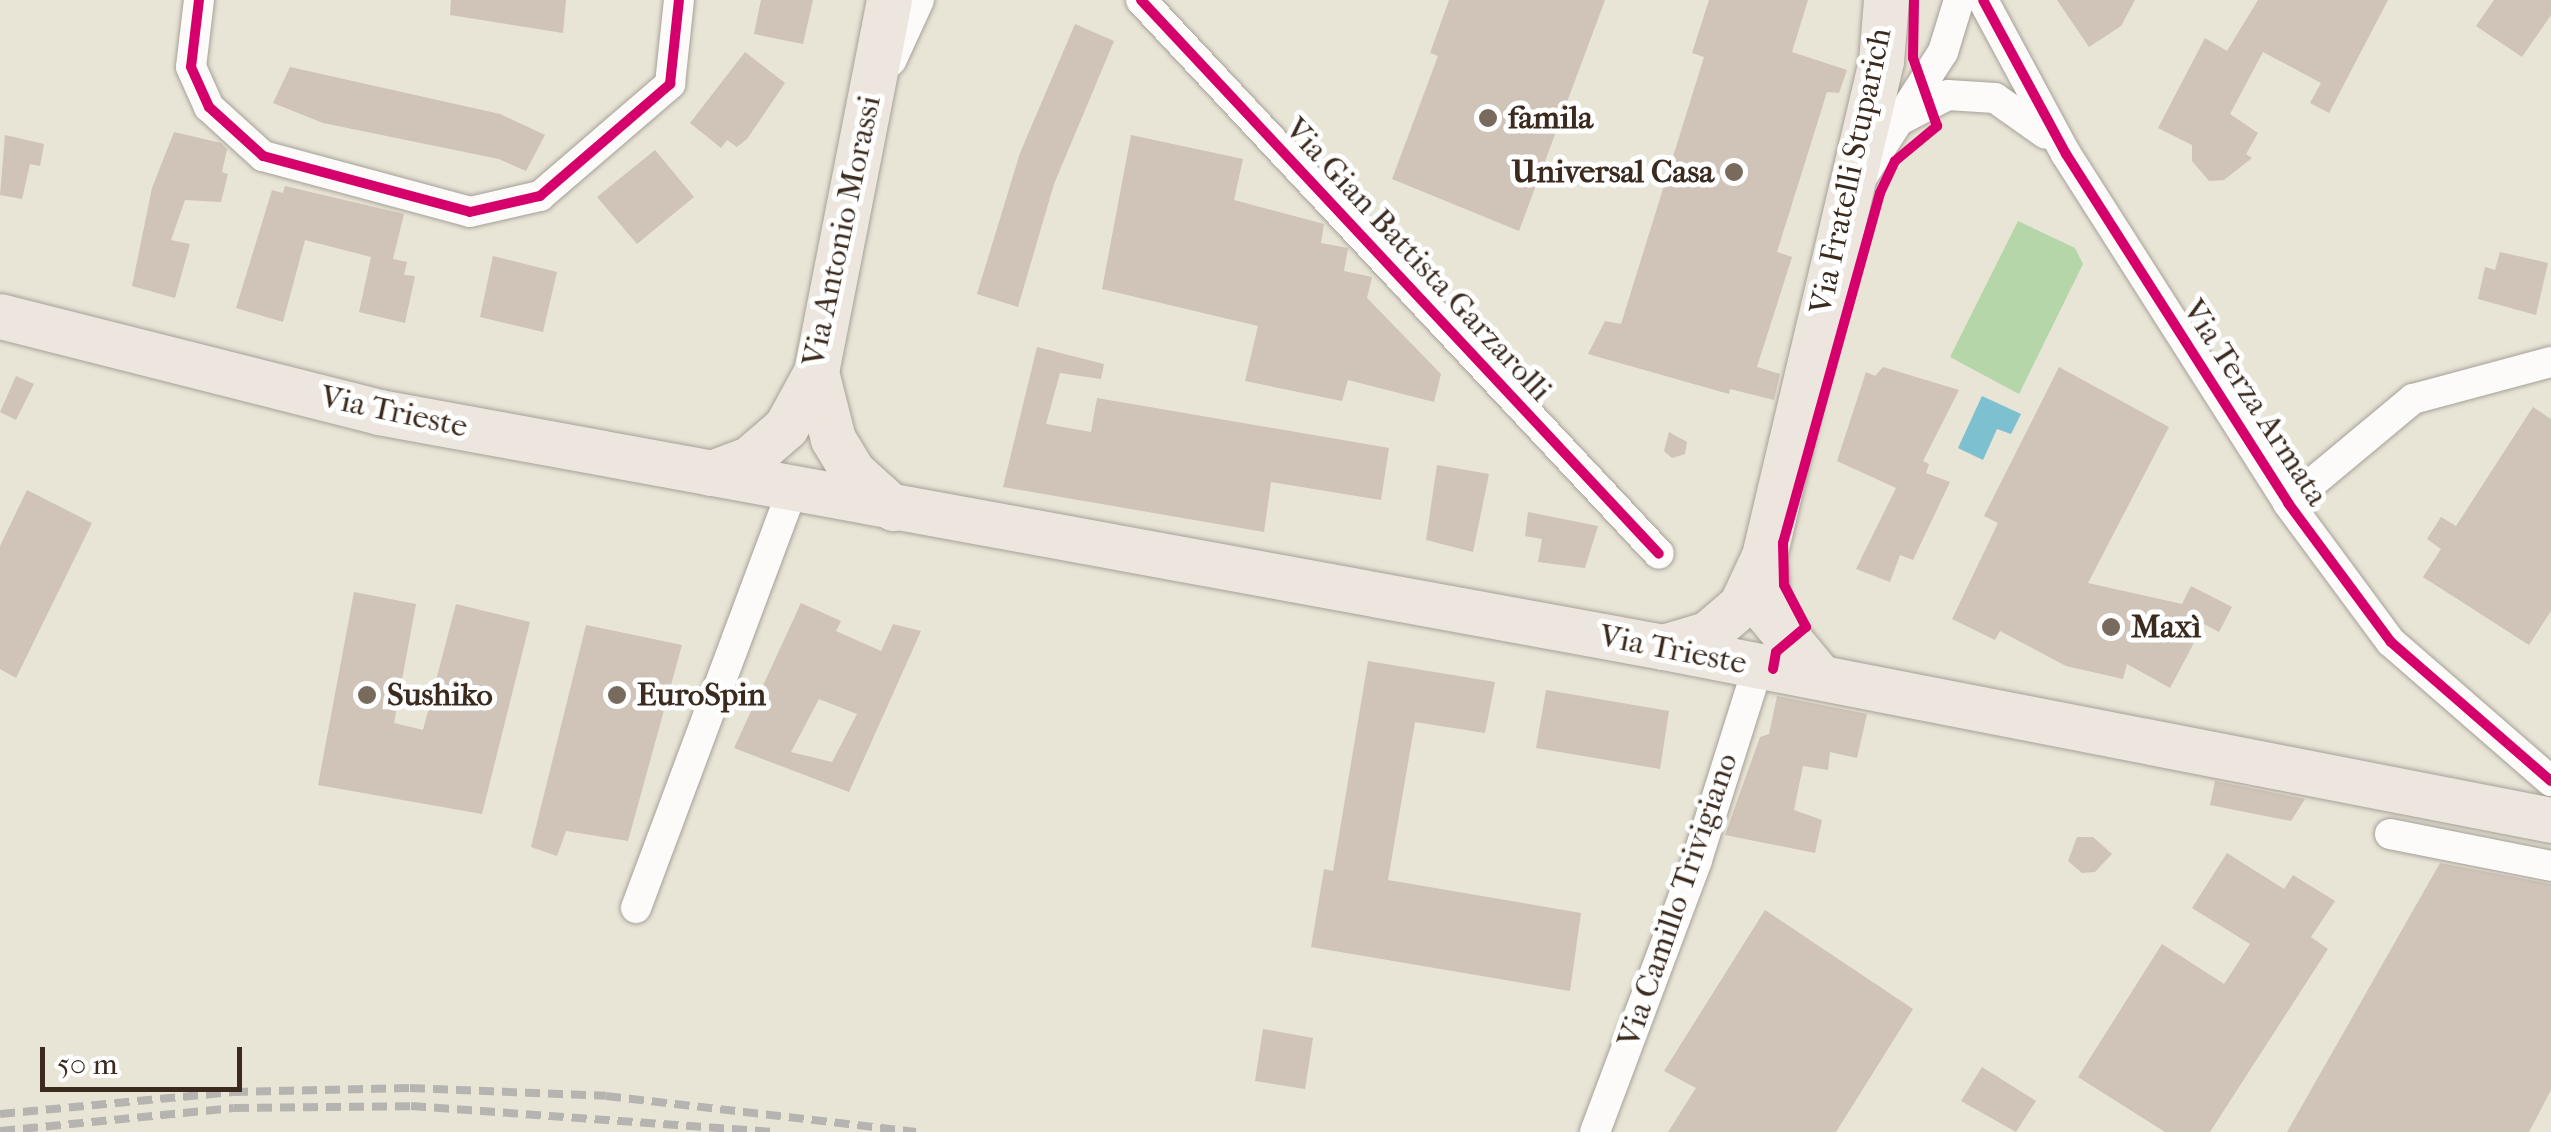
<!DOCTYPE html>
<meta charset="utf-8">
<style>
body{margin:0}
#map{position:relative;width:2551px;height:1132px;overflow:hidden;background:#e8e4d6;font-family:"IM FELL French Canon",serif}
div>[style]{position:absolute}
.green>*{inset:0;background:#b4d6a8}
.water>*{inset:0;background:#7dc0d0}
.building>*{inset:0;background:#d0c3b8}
.roads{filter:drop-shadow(0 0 2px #a6a198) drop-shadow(0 0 2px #a6a198)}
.minor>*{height:30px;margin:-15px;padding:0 15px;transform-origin:15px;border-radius:15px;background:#fcfbf9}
.primary>*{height:45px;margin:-22.5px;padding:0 22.5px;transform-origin:22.5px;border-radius:22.5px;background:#ede6de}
.rail>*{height:8px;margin-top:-4px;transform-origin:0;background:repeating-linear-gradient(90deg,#b6b4b0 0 15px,transparent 0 23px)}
.cycleway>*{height:10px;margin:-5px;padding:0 5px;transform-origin:5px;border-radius:5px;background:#d6006c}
.dots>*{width:28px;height:28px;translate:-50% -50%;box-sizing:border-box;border:5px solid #fff;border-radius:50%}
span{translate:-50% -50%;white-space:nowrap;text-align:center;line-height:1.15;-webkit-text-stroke:10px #fff;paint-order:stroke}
.poi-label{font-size:32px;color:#3b2a1e;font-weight:700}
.left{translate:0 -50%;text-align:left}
.right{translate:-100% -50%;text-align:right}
.street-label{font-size:32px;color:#3b2a1e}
.scale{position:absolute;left:40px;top:1047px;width:202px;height:45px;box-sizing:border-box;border:5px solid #3b2a1e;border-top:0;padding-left:12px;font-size:30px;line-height:35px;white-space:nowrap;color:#3b2a1e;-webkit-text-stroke:8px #fff;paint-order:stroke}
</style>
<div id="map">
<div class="green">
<div style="clip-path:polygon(2018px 221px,2075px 248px,2083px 264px,2019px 394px,1950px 357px)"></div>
</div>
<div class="water">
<div style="clip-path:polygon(1982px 396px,2021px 414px,2011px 434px,1997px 429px,1983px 460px,1958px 448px)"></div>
</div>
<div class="building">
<div style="clip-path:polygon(451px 0,566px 0,563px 33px,450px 15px)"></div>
<div style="clip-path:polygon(761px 0,813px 0,803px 44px,754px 34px)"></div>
<div style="clip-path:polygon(1449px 0,1605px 0,1519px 231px,1392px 179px,1438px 56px,1430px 53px)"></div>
<div style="clip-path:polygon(1709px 0,1808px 0,1792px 52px,1847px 70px,1839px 93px,1827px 92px,1777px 252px,1792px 257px,1757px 367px,1780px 374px,1774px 400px,1730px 389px,1729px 394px,1588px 354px,1605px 321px,1621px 324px,1704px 57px,1692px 53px)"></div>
<div style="clip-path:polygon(2057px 0,2135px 0,2121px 26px,2089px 47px)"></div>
<div style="clip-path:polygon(2258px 0,2388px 0,2329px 113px,2310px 103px,2321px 83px,2263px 52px,2230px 114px,2258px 133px,2246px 154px,2252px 158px,2224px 180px,2209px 181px,2192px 161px,2192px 145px,2158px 128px,2205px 38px,2227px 51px)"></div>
<div style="clip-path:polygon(2494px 0,2551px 0,2551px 15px,2522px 57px,2476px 26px)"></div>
<div style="clip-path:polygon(1075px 24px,1114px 41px,1054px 184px,1018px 307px,977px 294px,1020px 153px)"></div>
<div style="clip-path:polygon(745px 52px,785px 83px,747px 139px,737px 147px,727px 140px,721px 148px,690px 123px)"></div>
<div style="clip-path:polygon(290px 67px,500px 114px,545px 135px,526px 171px,499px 159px,323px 123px,273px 103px)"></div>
<div style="clip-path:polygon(174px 132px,221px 143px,227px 149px,222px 172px,228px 174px,221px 202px,185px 200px,171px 240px,190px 244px,175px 298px,132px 286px,152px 188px)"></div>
<div style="clip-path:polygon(5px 135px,44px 144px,40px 166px,30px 164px,22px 199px,0 195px)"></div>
<div style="clip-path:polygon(1131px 135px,1243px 159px,1234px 200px,1324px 224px,1321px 243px,1348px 248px,1344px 271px,1372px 277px,1367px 298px,1441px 374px,1434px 402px,1348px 380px,1342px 401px,1245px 381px,1258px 326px,1102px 289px)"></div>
<div style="clip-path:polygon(655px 150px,694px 197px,637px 244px,597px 197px)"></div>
<div style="clip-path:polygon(285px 186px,404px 214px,393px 259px,407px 262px,404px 275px,415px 276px,405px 323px,359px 312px,371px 257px,305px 240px,283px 322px,236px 308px,272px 190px,283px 193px)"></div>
<div style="clip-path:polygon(2500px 252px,2548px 263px,2536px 315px,2478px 299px,2485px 267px,2495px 270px)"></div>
<div style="clip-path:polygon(493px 256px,557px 272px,543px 332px,480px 317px)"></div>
<div style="clip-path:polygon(1037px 347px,1104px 364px,1101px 379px,1060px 373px,1046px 424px,1091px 432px,1097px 398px,1389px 448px,1381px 500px,1271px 482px,1264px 532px,1003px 487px)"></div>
<div style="clip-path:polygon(1883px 367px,1959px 390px,1923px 461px,1929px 464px,1926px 473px,1950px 482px,1913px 560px,1900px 555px,1890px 582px,1856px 569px,1896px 488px,1837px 461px,1866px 372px,1875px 376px)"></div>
<div style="clip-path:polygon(2059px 367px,2169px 427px,2088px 583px,2182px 604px,2191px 586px,2232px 607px,2219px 632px,2204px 624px,2170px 688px,2127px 664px,2123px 679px,2066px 666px,2000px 631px,1995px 640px,1952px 619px,1998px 523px,1984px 516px)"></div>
<div style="clip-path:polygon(16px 376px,34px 384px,16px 420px,0 412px)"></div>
<div style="clip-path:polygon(2533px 407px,2551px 419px,2551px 611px,2529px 645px,2423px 577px,2441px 549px,2427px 539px,2441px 517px,2456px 526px)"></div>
<div style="clip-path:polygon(1669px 432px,1687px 442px,1685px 454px,1672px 458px,1664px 451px)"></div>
<div style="clip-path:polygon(1437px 465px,1489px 474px,1473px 552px,1426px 540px)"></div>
<div style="clip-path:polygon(27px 490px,92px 523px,16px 678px,0 669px,0 546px)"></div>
<div style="clip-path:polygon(1528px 512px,1598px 526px,1585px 568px,1538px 562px,1542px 539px,1525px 536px)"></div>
<div style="clip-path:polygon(354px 592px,416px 604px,394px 723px,423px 730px,456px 604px,530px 622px,482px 814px,318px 785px)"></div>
<div style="clip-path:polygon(evenodd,801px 603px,841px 621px,836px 631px,881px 651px,893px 624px,921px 631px,849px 792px,734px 748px,801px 603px,819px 699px,857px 714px,832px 762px,791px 752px,819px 699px)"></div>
<div style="clip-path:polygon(586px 625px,682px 645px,628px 841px,566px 831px,557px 856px,531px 847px)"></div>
<div style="clip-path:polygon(1368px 661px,1495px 682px,1485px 733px,1415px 722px,1388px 880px,1581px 913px,1570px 991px,1311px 947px,1324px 869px,1333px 871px)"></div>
<div style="clip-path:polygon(1546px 690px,1669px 711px,1660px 769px,1536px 748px)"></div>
<div style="clip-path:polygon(1777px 696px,1867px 714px,1857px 758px,1830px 752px,1828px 770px,1803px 766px,1794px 810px,1822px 820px,1815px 853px,1725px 835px,1760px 737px,1769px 734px)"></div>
<div style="clip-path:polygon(2215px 781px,2305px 799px,2291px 821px,2210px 805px)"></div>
<div style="clip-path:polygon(2077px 837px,2093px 837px,2112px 854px,2095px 872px,2082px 873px,2068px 861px)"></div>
<div style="clip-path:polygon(2227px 853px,2284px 889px,2293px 875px,2335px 901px,2311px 937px,2328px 949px,2210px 1132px,2165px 1132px,2078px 1077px,2162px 944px,2224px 984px,2250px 944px,2192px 908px)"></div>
<div style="clip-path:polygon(2440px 863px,2551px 884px,2551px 1090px,2529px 1132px,2287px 1132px)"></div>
<div style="clip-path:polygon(1765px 910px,1913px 1009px,1836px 1132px,1668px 1132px,1696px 1088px,1664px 1071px)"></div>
<div style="clip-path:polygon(1263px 1029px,1313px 1038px,1305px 1089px,1255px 1081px)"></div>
<div style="clip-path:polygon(1982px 1067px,2036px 1101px,2016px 1132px,1961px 1101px)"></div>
</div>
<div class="roads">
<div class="minor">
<div style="left:199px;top:0;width:67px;rotate:96.8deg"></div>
<div style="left:191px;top:67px;width:44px;rotate:65.8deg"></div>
<div style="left:209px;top:107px;width:73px;rotate:42.2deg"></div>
<div style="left:263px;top:156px;width:214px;rotate:15.1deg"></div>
<div style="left:470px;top:212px;width:72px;rotate:-12.9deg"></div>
<div style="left:540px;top:196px;width:172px;rotate:-40.7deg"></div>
<div style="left:670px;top:84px;width:84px;rotate:-83.9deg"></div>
<div style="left:1141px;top:0;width:758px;rotate:46.92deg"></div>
<div style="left:1983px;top:0;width:175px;rotate:61.7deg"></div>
<div style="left:2066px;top:154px;width:414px;rotate:57.5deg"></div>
<div style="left:2288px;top:503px;width:173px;rotate:53.5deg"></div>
<div style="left:2391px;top:642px;width:212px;rotate:41deg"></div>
<div style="left:891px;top:61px;width:67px;rotate:-65.3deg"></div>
<div style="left:1900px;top:120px;width:54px;rotate:-27.5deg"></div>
<div style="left:1948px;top:95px;width:47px;rotate:3.7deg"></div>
<div style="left:1995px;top:98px;width:62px;rotate:35.2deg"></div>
<div style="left:1864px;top:174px;width:145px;rotate:-57.1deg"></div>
<div style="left:1943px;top:52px;width:54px;rotate:-72.9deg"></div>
<div style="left:2288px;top:503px;width:163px;rotate:-39.8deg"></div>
<div style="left:2413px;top:399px;width:143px;rotate:-15deg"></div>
<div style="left:2390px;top:834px;width:164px;rotate:11.2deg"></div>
<div style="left:636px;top:908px;width:449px;rotate:-69.5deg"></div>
<div style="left:1595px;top:1132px;width:290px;rotate:-69.4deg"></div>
<div style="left:1697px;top:860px;width:203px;rotate:-72.5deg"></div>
</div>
<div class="primary">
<div style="left:0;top:316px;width:391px;rotate:14.2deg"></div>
<div style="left:379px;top:412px;width:1305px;rotate:10.37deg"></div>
<div style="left:1663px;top:647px;width:905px;rotate:11.02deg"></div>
<div style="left:816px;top:372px;width:69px;rotate:75.8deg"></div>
<div style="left:833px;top:439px;width:39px;rotate:59deg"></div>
<div style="left:853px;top:472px;width:54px;rotate:42deg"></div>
<div style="left:711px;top:473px;width:40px;rotate:-20.2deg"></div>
<div style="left:749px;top:459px;width:49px;rotate:-40.9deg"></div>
<div style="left:786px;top:427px;width:63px;rotate:-61.4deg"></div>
<div style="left:816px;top:372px;width:379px;rotate:-78.9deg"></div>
<div style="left:1663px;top:647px;width:46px;rotate:-16.5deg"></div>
<div style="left:1707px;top:634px;width:45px;rotate:-40.5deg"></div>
<div style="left:1741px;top:605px;width:52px;rotate:-64.9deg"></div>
<div style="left:1820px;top:677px;width:82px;rotate:-129.5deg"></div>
<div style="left:1768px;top:614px;width:58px;rotate:-93.9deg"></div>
<div style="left:1764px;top:556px;width:509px;rotate:-76.7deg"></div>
<div style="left:1881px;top:61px;width:61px;rotate:-85.3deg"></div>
</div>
</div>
<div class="rail">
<div style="left:0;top:1114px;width:234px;rotate:-5.4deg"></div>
<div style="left:233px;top:1092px;width:177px;rotate:-1.3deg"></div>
<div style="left:410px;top:1088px;width:196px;rotate:2.3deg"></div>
<div style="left:606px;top:1096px;width:312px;rotate:6.6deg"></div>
<div style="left:0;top:1131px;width:235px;rotate:-5.6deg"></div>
<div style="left:234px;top:1108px;width:177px;rotate:-0.6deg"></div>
<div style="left:411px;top:1106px;width:365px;rotate:4.1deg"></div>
</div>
<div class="cycleway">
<div style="left:199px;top:0;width:67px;rotate:96.8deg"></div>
<div style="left:191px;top:67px;width:44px;rotate:65.8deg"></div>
<div style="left:209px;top:107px;width:73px;rotate:42.2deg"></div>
<div style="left:263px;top:156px;width:214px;rotate:15.1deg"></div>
<div style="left:470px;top:212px;width:72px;rotate:-12.9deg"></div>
<div style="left:540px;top:196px;width:172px;rotate:-40.7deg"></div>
<div style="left:670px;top:84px;width:84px;rotate:-83.9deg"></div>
<div style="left:1141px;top:0;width:758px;rotate:46.92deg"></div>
<div style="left:1983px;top:0;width:175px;rotate:61.7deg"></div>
<div style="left:2066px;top:154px;width:414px;rotate:57.5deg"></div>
<div style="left:2288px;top:503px;width:173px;rotate:53.5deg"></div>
<div style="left:2391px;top:642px;width:212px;rotate:41deg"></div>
<div style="left:1773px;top:669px;width:17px;rotate:-80deg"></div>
<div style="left:1776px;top:652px;width:39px;rotate:-40deg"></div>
<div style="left:1806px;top:627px;width:47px;rotate:-117.6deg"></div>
<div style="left:1784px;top:585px;width:42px;rotate:-91.4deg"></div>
<div style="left:1783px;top:543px;width:363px;rotate:-74.5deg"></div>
<div style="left:1880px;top:193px;width:35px;rotate:-65deg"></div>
<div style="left:1895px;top:161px;width:55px;rotate:-39.8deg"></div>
<div style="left:1937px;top:126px;width:72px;rotate:-109.4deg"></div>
<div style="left:1913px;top:58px;width:58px;rotate:-89deg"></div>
</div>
<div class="dots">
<div style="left:1488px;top:118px;background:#786b5e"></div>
<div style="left:1734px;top:172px;background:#786b5e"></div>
<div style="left:2111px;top:627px;background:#786b5e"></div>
<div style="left:367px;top:695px;background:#786b5e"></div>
<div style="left:617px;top:695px;background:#786b5e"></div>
</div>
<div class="poi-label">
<span class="left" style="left:1508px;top:118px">famila</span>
<span class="right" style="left:1714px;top:172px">Universal Casa</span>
<span class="left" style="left:2131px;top:627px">Maxì</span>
<span class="left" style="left:387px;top:695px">Sushiko</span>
<span class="left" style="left:637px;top:695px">EuroSpin</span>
</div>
<div class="street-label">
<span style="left:1851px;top:171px;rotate:-78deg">Via Fratelli Stuparich</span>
<span style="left:842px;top:231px;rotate:-78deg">Via Antonio Morassi</span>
<span style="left:1418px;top:260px;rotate:47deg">Via Gian Battista Garzarolli</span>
<span style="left:2255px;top:403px;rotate:57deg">Via Terza Armata</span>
<span style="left:394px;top:412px;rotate:12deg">Via Trieste</span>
<span style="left:1673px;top:650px;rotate:11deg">Via Trieste</span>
<span style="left:1678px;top:900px;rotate:-71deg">Via Camillo Trivigiano</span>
</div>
<div class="scale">50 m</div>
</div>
